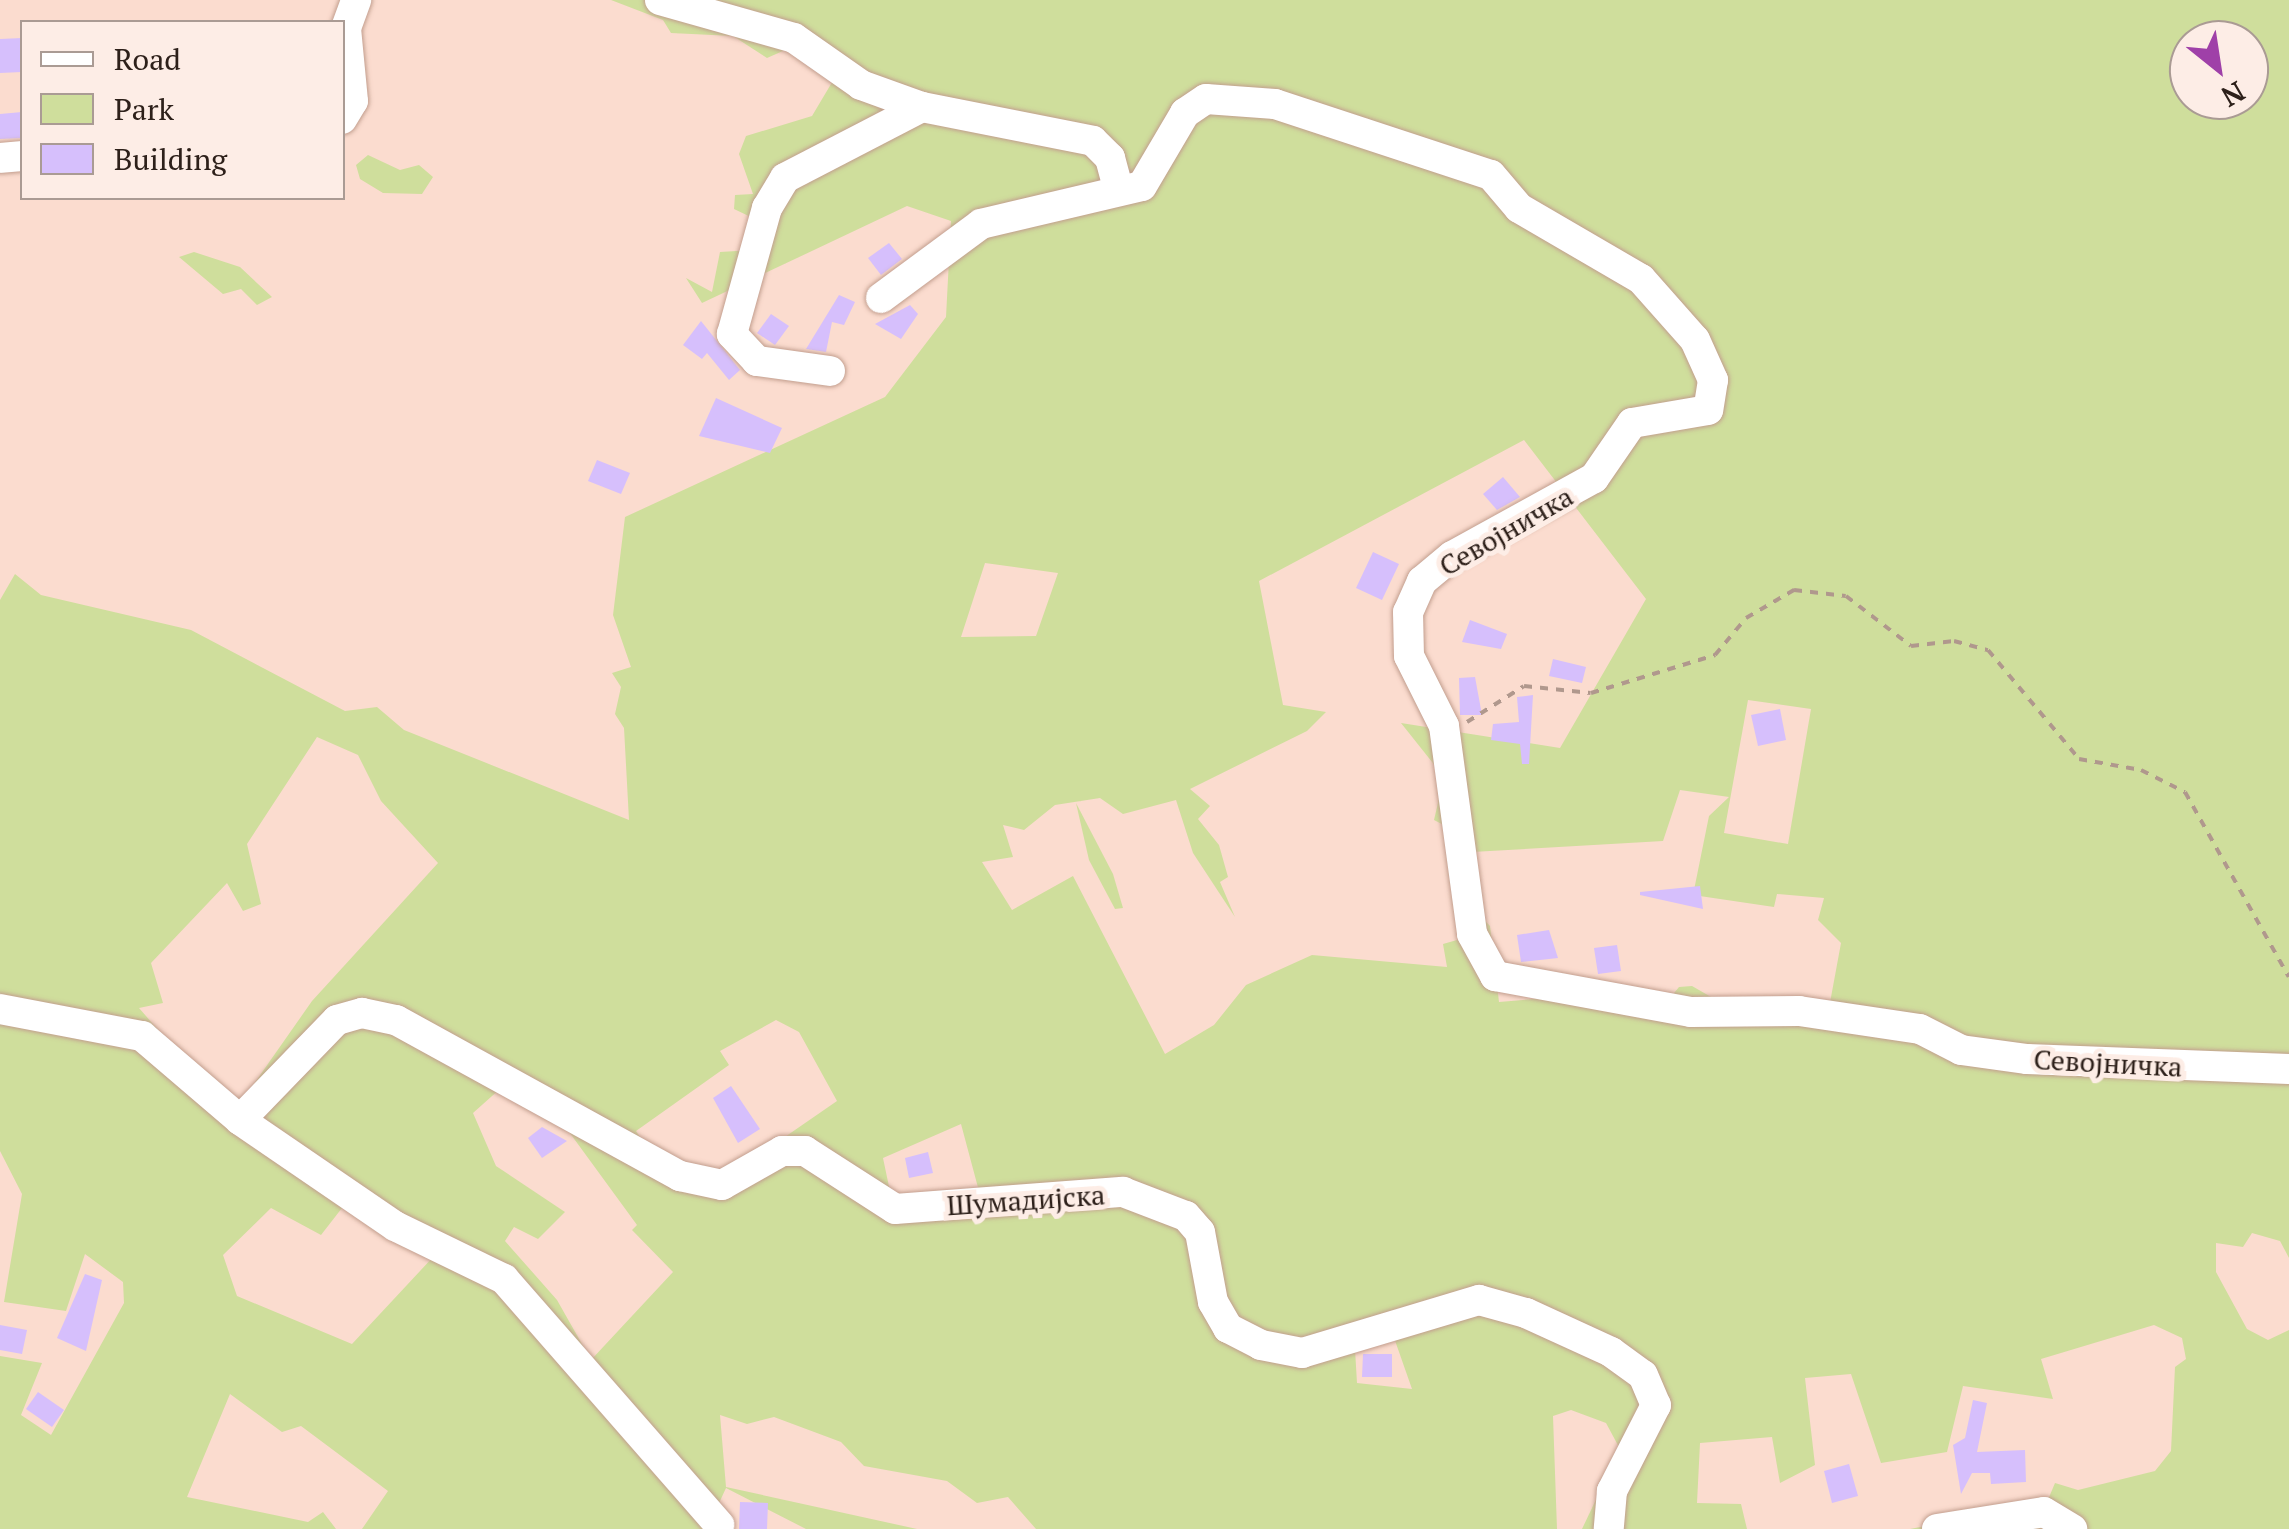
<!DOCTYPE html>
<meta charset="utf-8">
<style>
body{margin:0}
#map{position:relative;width:2289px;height:1529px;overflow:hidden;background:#fbdccf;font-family:"PT Serif",serif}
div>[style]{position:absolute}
.green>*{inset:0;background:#cfde9c}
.building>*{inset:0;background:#d6bffc}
.path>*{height:4px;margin-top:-2px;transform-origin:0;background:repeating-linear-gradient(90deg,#b0988d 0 8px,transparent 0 16px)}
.roads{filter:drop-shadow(0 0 2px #c29e8e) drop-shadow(0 0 2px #c29e8e)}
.minor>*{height:30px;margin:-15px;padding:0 15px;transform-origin:15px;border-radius:15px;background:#fff}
span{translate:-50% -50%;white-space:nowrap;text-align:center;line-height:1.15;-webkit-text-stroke:10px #fdede6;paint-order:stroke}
.street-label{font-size:28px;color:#2d201a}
.legend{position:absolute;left:20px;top:20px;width:325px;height:180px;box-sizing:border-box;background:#fdede6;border:2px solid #aa9b94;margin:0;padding:12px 18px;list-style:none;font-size:30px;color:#2d201a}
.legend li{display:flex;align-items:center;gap:20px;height:50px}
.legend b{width:50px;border:2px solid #aa9b94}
.north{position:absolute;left:2169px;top:20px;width:100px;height:100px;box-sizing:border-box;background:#fdede6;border:2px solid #aa9b94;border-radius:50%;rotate:150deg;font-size:28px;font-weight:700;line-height:40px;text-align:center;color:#2d201a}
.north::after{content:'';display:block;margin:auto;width:35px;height:45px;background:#9f40a8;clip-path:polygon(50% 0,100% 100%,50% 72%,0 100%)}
</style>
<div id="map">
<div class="green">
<div style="clip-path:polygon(evenodd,611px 0,2289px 0,2289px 1061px,2036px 1050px,1964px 1042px,1926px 1021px,1829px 1009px,1826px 1021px,1915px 1037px,1992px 1067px,2289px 1081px,2289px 1258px,2280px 1241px,2252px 1233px,2243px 1247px,2216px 1243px,2216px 1272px,2247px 1329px,2268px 1340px,2289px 1330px,2289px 1529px,1910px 1529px,2047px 1502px,2055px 1483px,2078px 1490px,2155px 1471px,2171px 1451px,2175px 1367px,2186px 1359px,2182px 1338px,2154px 1325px,2041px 1359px,2053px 1399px,1963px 1386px,1947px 1452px,1881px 1463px,1851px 1374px,1805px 1378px,1815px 1465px,1780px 1483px,1772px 1437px,1700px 1443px,1697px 1503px,1741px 1504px,1747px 1529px,1582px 1529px,1620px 1449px,1606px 1423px,1571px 1410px,1553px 1416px,1557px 1529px,1036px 1529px,1008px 1497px,977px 1503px,947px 1481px,864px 1466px,841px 1442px,774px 1417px,747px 1424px,720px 1415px,726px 1487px,917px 1529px,806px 1529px,726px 1488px,707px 1529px,362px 1529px,388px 1491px,301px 1426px,282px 1432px,230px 1394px,187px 1497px,308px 1522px,323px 1512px,336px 1529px,0 1529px,0 1356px,42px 1363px,21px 1415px,51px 1435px,124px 1303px,123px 1282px,85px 1254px,66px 1311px,4px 1302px,22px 1194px,0 1151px,0 600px,15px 574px,41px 595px,191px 630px,345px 711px,377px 707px,404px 730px,629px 820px,624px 728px,615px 714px,621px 687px,612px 673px,631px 667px,613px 615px,625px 517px,885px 397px,946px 317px,951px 221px,907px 206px,702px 303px,686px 278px,712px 292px,720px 252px,753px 250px,755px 219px,734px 209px,735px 195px,753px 194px,739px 154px,746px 136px,812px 116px,834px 79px,792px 47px,767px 58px,733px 36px,671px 33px,663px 20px,611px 0,2189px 40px,2249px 40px,2249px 100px,2189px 100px,2189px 40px,611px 0,1524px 440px,1646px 599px,1560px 748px,1401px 723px,1444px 777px,1434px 820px,1465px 836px,1472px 852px,1663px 841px,1680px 790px,1729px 797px,1709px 816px,1693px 895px,1774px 907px,1777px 894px,1824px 898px,1818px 920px,1841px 943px,1829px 1008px,1725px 1005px,1692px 986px,1679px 987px,1656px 1015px,1638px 990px,1499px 1002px,1490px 926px,1474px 909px,1458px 910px,1464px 938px,1443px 944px,1447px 967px,1312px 955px,1246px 985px,1214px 1025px,1165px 1054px,1073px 876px,1012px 910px,982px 862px,1013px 857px,1003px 825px,1024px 830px,1055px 805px,1100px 798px,1123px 814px,1176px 800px,1193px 853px,1235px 917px,1220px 882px,1228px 877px,1219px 845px,1198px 819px,1210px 806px,1190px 789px,1307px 731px,1326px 712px,1283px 705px,1259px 581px,1524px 440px,611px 0,985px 563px,1058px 573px,1036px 636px,961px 637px,985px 563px,611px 0,1748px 700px,1811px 709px,1788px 844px,1724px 833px,1748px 700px,611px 0,317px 737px,358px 755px,381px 801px,438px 863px,312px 1001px,242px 1101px,214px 1094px,139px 1008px,163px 1003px,151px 963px,227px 883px,243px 911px,261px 904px,247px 844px,317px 737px,611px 0,776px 1020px,799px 1032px,837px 1101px,730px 1175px,653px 1157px,636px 1131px,729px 1065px,720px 1051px,776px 1020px,611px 0,501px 1088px,564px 1125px,637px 1225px,632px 1230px,673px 1272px,591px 1360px,557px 1300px,505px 1241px,514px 1227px,538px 1239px,565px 1212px,496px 1166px,473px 1113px,501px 1088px,611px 0,961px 1124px,980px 1195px,892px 1201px,883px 1158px,961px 1124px,611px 0,349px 1199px,417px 1226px,434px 1256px,352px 1344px,237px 1296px,223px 1255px,271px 1208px,321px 1235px,349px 1199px,611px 0,1392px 1332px,1412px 1389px,1357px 1383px,1355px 1349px,1392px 1332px)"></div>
<div style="clip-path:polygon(368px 155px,400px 170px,419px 165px,433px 177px,422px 194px,383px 193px,360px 179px,356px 165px)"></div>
<div style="clip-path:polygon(194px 252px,240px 267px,272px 297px,257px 305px,241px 289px,223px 294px,179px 257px)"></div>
<div style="clip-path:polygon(1076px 803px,1113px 874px,1123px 908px,1115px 909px,1089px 860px)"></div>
</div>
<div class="building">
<div style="clip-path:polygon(22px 38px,22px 72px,0 73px,0 39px)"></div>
<div style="clip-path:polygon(22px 112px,22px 138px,0 139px,0 114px)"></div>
<div style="clip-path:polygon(889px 243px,902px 259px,881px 275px,868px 258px)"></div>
<div style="clip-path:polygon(839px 295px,855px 302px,844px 325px,832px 322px,826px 352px,806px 349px)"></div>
<div style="clip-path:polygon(910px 305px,918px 314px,901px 339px,875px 324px)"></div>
<div style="clip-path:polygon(771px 314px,789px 326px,775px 345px,757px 333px)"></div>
<div style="clip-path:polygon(701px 321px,740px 370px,729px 380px,707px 353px,702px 359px,683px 345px)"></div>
<div style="clip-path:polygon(716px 398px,782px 428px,770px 453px,699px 436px)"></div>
<div style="clip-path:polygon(597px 460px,630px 473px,621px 494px,588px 481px)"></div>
<div style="clip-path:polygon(1503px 477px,1520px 497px,1497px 510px,1483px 494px)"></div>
<div style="clip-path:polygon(1373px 552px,1399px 564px,1382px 600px,1356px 588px)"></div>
<div style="clip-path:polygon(1470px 620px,1507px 634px,1501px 649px,1462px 642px)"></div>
<div style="clip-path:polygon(1553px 659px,1586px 667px,1582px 683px,1549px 676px)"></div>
<div style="clip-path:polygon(1475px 677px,1482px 715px,1460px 715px,1459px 678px)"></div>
<div style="clip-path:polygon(1533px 695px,1529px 764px,1522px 764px,1520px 744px,1491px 740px,1493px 724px,1519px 722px,1517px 697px)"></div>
<div style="clip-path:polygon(1780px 709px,1786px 740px,1758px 746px,1751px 715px)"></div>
<div style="clip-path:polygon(1700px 886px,1703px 909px,1640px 895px,1640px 892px)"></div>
<div style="clip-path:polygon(1549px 930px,1558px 958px,1521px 962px,1517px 935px)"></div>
<div style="clip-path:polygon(1617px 945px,1621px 971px,1598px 974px,1594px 948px)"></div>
<div style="clip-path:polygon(731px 1086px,760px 1129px,738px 1143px,713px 1098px)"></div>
<div style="clip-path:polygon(542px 1127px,567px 1141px,542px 1158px,528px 1138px)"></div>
<div style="clip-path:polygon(928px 1152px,933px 1173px,909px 1178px,905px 1158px)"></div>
<div style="clip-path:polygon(85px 1274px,102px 1280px,86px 1351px,57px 1338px)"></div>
<div style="clip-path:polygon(0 1325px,27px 1330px,22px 1354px,0 1350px)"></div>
<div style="clip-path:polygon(1363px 1354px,1392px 1354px,1392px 1377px,1362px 1377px)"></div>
<div style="clip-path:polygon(38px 1392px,64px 1410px,52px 1427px,26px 1409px)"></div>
<div style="clip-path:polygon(1973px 1400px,1987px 1403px,1977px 1452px,2025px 1450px,2026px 1482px,1991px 1484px,1990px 1473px,1972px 1473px,1961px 1494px,1953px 1445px,1965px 1438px)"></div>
<div style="clip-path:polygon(1849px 1464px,1858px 1496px,1832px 1503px,1824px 1471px)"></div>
<div style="clip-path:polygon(740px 1502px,768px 1503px,767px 1529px,739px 1529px)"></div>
</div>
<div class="path">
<div style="left:1467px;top:722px;width:67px;rotate:-32.3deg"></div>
<div style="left:1524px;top:686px;width:67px;rotate:6deg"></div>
<div style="left:1591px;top:693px;width:130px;rotate:-17deg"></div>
<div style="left:1715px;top:655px;width:48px;rotate:-50deg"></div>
<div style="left:1746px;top:618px;width:56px;rotate:-30.3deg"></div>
<div style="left:1794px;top:590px;width:52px;rotate:6.6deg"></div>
<div style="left:1846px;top:596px;width:82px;rotate:37.6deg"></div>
<div style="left:1911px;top:646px;width:43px;rotate:-6.6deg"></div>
<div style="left:1954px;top:641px;width:35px;rotate:15deg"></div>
<div style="left:1988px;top:650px;width:142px;rotate:50.1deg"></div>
<div style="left:2079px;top:759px;width:63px;rotate:10.1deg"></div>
<div style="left:2141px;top:770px;width:49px;rotate:26.6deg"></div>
<div style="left:2185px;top:792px;width:212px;rotate:60.7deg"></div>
</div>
<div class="roads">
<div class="minor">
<div style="left:660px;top:0;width:139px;rotate:15.8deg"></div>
<div style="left:794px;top:38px;width:82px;rotate:35deg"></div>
<div style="left:861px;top:85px;width:65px;rotate:19.8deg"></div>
<div style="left:922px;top:107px;width:174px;rotate:11.2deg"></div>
<div style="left:1093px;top:141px;width:24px;rotate:45deg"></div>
<div style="left:1110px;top:158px;width:31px;rotate:75deg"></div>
<div style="left:342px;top:119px;width:21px;rotate:-59deg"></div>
<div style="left:353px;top:101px;width:73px;rotate:-95.5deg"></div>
<div style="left:346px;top:28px;width:30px;rotate:-70deg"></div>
<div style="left:0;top:158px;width:22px;rotate:-5deg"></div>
<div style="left:881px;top:298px;width:124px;rotate:-36.5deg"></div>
<div style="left:981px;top:224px;width:165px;rotate:-13.3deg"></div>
<div style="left:1142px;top:186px;width:85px;rotate:-59.5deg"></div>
<div style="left:1185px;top:113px;width:25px;rotate:-34deg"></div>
<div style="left:1206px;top:99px;width:69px;rotate:4.1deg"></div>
<div style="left:1275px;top:104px;width:227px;rotate:18.2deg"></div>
<div style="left:1491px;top:175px;width:43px;rotate:49.7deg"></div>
<div style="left:1519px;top:208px;width:141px;rotate:30.2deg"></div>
<div style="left:1641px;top:279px;width:81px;rotate:48.5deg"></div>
<div style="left:1695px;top:340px;width:44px;rotate:65.8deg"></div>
<div style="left:1713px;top:380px;width:30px;rotate:99deg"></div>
<div style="left:1708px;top:410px;width:77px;rotate:170.3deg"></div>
<div style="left:1632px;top:423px;width:67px;rotate:124.6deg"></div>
<div style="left:1594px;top:478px;width:162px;rotate:151.2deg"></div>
<div style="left:1452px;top:556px;width:39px;rotate:140deg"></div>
<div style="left:1422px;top:581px;width:34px;rotate:114deg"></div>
<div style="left:1408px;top:612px;width:44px;rotate:88.7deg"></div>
<div style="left:1409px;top:656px;width:78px;rotate:63.4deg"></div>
<div style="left:1444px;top:726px;width:210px;rotate:82.3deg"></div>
<div style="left:1472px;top:934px;width:48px;rotate:61.3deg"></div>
<div style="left:1495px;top:976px;width:199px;rotate:10.4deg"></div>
<div style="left:1691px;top:1012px;width:108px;rotate:-0.5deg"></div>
<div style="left:1799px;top:1011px;width:122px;rotate:8.5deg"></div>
<div style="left:1920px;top:1029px;width:46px;rotate:27.1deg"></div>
<div style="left:1961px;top:1050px;width:67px;rotate:7.8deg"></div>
<div style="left:2027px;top:1059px;width:262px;rotate:2.2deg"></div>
<div style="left:830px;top:371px;width:74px;rotate:-172.2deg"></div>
<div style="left:757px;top:361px;width:37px;rotate:-133deg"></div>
<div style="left:732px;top:334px;width:131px;rotate:-74.5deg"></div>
<div style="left:767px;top:208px;width:35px;rotate:-59deg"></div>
<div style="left:785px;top:178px;width:154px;rotate:-27.4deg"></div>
<div style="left:0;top:1009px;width:145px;rotate:10.8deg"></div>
<div style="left:142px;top:1036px;width:129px;rotate:40.6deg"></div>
<div style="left:240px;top:1120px;width:139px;rotate:-45.9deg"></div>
<div style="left:337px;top:1020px;width:26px;rotate:-16deg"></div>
<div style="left:362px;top:1013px;width:35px;rotate:12deg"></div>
<div style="left:396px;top:1020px;width:324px;rotate:28.8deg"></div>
<div style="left:680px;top:1176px;width:43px;rotate:12.1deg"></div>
<div style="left:722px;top:1185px;width:69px;rotate:-29.5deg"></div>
<div style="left:782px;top:1151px;width:23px"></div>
<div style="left:805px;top:1151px;width:107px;rotate:32.8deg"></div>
<div style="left:895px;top:1209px;width:229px;rotate:-4.3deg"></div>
<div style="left:1123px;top:1192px;width:67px;rotate:20.9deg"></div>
<div style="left:1186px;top:1216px;width:21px;rotate:49deg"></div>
<div style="left:1200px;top:1232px;width:71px;rotate:79.5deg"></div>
<div style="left:1213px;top:1302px;width:30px;rotate:60deg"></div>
<div style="left:1228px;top:1328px;width:37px;rotate:27deg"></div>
<div style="left:1261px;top:1345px;width:42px;rotate:11deg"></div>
<div style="left:1302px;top:1353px;width:185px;rotate:-16.7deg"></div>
<div style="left:1479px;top:1300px;width:49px;rotate:15.5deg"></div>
<div style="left:1526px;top:1313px;width:94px;rotate:24.6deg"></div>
<div style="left:1611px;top:1352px;width:39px;rotate:36deg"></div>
<div style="left:1643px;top:1375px;width:33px;rotate:67deg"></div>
<div style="left:1656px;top:1405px;width:97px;rotate:117.1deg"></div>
<div style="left:1612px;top:1491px;width:38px;rotate:95deg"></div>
<div style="left:240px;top:1120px;width:188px;rotate:34.4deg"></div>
<div style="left:395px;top:1226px;width:121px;rotate:25.9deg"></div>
<div style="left:504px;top:1279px;width:327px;rotate:48.8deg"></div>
<div style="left:1937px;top:1529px;width:108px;rotate:-9deg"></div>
<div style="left:2044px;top:1512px;width:33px;rotate:31deg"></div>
</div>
</div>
<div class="street-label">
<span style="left:1506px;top:531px;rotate:-30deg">Севојничка</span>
<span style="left:2108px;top:1063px;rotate:3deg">Севојничка</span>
<span style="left:1026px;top:1200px;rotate:-4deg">Шумадијска</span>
</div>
<ul class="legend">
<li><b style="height:12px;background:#fff"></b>Road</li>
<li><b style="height:28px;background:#cfde9c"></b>Park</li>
<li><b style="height:28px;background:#d6bffc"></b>Building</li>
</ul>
<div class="north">N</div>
</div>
